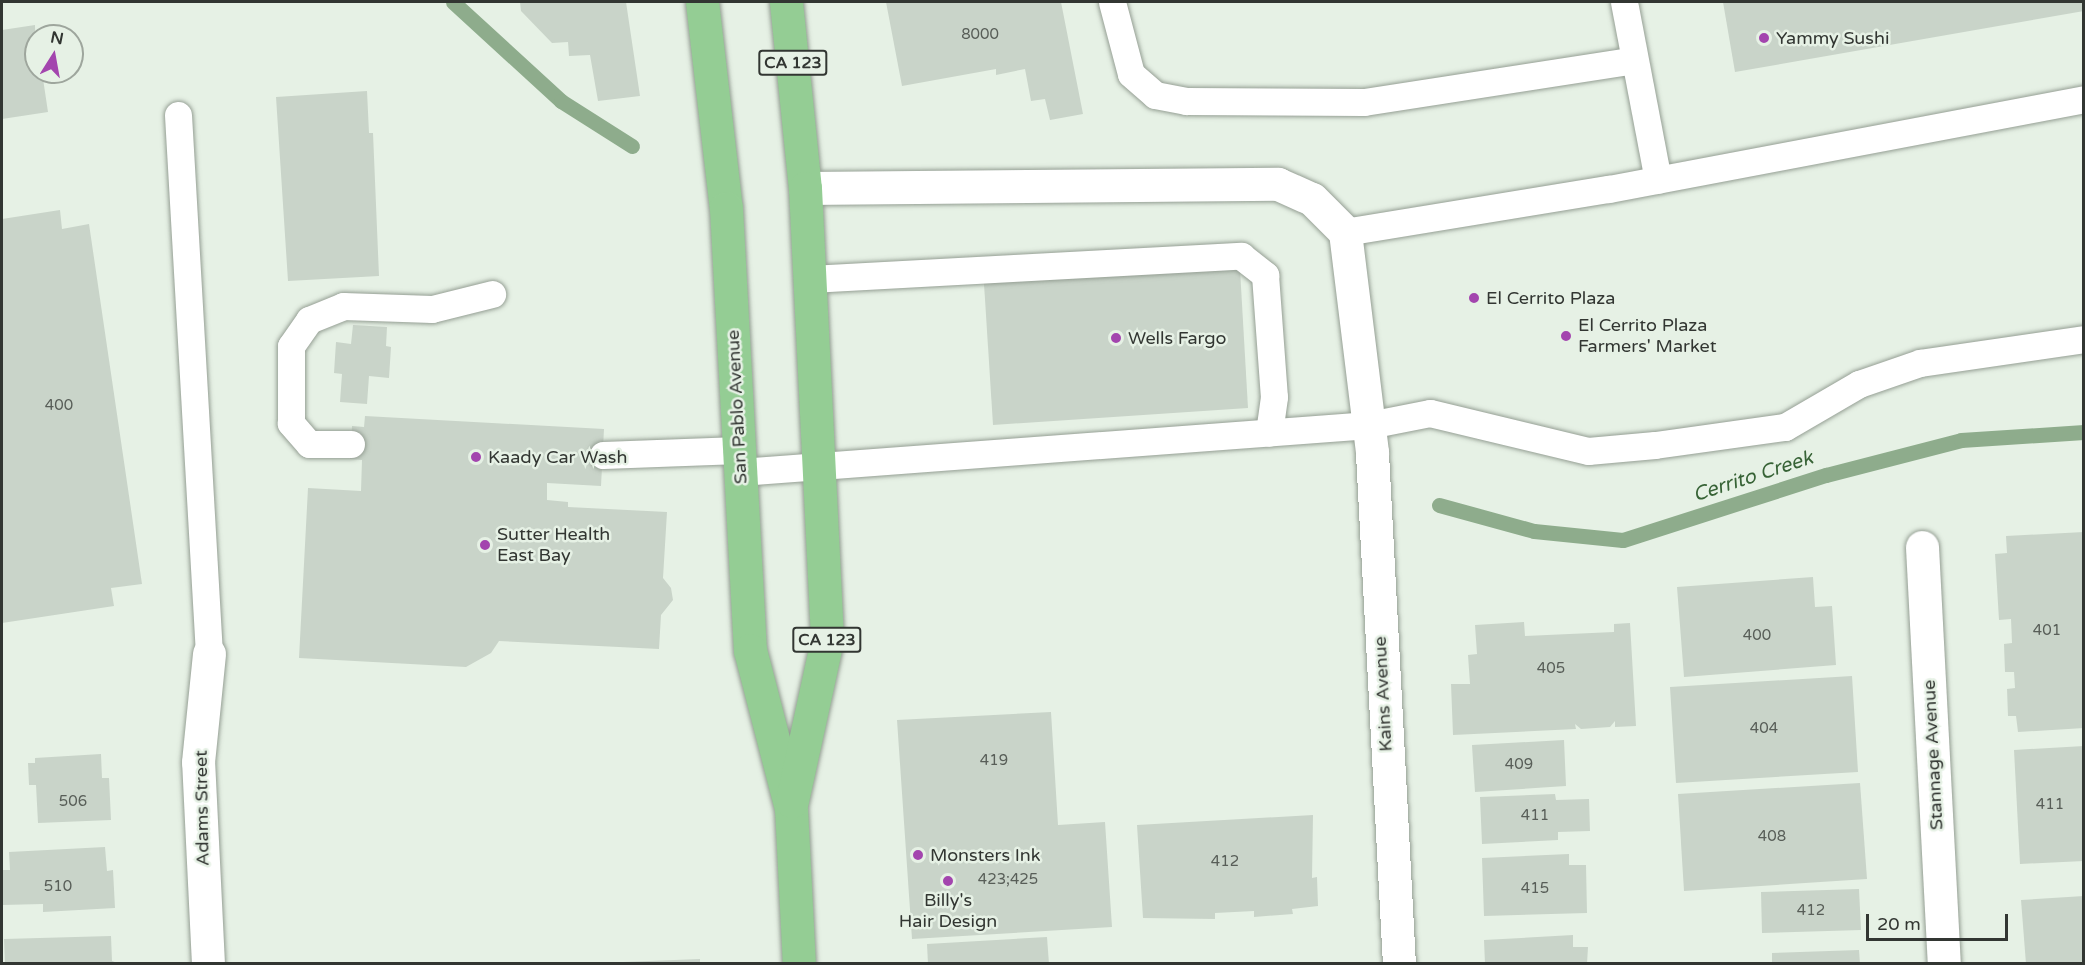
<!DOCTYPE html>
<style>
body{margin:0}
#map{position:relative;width:2085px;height:965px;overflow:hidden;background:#e6f1e5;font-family:"Varela Round",sans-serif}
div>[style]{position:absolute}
.stream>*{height:15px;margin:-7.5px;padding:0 7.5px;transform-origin:7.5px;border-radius:7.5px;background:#8eac8c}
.building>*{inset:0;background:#c9d4c9}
.roads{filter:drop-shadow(0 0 2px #959f94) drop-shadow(0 0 2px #959f94)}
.service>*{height:27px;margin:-13.5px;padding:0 13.5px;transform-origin:13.5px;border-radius:13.5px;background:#fff}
.minor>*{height:33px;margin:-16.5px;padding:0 16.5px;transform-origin:16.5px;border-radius:16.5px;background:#fff}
.primary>*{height:33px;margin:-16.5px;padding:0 16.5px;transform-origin:16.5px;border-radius:16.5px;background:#94cd94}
.dots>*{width:16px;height:16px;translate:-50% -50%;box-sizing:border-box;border:3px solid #e6f1e5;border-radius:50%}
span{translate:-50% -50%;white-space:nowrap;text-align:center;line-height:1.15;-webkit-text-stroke:5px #e6f1e5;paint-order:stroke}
.number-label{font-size:15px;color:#585e58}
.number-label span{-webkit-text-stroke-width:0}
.shield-label span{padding:2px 4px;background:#e6f1e5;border:2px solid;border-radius:4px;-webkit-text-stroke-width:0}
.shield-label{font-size:16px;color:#323632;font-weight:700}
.poi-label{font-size:18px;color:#323632}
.left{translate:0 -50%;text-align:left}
.street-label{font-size:18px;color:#323632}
.water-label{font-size:20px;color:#376336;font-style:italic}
.frame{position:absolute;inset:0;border:3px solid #323632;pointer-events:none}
.north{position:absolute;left:24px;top:24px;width:60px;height:60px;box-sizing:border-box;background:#e6f1e5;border:2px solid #9ea69d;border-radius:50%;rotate:11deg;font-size:16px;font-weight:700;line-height:24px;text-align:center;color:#323632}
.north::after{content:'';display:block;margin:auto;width:21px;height:27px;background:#a345ae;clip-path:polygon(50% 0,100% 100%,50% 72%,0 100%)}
.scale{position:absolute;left:1866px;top:914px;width:142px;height:27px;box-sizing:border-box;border:3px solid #323632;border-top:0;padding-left:8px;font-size:18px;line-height:21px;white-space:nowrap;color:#323632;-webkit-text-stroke:4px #e6f1e5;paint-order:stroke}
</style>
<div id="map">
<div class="stream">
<div style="left:453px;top:2px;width:147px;rotate:42.5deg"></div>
<div style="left:561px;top:101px;width:84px;rotate:32.4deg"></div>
<div style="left:1439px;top:505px;width:98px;rotate:15.3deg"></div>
<div style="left:1534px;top:531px;width:89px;rotate:5.8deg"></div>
<div style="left:1623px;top:540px;width:213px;rotate:-17.8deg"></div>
<div style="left:1826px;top:475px;width:139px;rotate:-14.5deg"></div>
<div style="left:1961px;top:440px;width:123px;rotate:-3.7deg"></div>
</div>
<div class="building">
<div style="clip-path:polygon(520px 2px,626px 2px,640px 96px,598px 101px,590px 55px,569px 56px,568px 42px,552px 43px,521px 11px)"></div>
<div style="clip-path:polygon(886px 2px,1061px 2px,1083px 114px,1050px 120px,1045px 99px,1031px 101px,1025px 69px,996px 75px,996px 69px,902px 86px)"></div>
<div style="clip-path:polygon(1723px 2px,2084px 2px,2084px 11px,1735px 72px)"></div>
<div style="clip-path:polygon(35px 25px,36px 72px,42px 72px,48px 112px,2px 119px,2px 30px)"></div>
<div style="clip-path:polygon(367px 91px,369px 133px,373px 133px,379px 276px,288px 281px,276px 97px)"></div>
<div style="clip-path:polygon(60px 210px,62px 229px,89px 224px,142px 584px,111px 588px,114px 606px,2px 623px,2px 219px)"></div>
<div style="clip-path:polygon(1239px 252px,1248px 408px,993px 425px,983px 268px)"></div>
<div style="clip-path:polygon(353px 325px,387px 327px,386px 346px,391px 347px,389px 378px,369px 376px,367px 404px,340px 402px,342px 374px,334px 373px,336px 342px,351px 344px)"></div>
<div style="clip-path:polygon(365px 416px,604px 429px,601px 486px,547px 483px,547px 500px,568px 502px,568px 507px,667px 512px,663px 578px,671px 588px,673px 600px,661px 615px,659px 649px,499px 641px,491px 653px,466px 667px,299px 658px,308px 488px,361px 491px,362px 460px,350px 459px,352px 426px,364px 427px)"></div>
<div style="clip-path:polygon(2084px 532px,2084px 728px,2018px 732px,2016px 716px,2008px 716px,2007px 689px,2015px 688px,2014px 672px,2005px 672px,2004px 644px,2012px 643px,2011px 619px,1999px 620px,1995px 554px,2007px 553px,2006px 536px)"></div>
<div style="clip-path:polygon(1813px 577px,1815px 607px,1832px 606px,1836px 665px,1684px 677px,1677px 587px)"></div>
<div style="clip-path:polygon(1524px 622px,1525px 636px,1614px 632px,1614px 624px,1630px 623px,1636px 726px,1615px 727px,1615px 721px,1610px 727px,1581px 729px,1575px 724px,1576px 729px,1453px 735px,1451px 684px,1470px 684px,1468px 655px,1477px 654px,1475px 625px)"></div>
<div style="clip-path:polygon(1852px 676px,1858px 772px,1676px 783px,1670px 687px)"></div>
<div style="clip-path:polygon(1051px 712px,1058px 825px,1105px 822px,1112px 927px,912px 939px,897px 720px)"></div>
<div style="clip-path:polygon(1564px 740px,1566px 786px,1475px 792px,1472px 745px)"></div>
<div style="clip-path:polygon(2084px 746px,2084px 861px,2020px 864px,2014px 750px)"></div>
<div style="clip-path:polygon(101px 754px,102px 778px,109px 778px,111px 820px,38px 823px,36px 785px,29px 785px,28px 763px,35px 763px,35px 758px)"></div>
<div style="clip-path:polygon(1860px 783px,1867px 879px,1684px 891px,1678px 794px)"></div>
<div style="clip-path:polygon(1555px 794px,1556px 800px,1589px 799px,1590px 831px,1558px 832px,1558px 840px,1482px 844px,1480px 797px)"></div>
<div style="clip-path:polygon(1313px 815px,1312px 878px,1317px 877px,1318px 906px,1292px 909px,1293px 914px,1254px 917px,1254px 911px,1215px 913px,1215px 919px,1143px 918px,1137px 825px)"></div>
<div style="clip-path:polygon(105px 847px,107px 871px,113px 870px,115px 908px,43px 912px,43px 904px,2px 905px,2px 870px,10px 870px,9px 852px)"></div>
<div style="clip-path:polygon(1569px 854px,1569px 865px,1586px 865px,1587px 913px,1484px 916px,1482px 858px)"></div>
<div style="clip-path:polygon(1859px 889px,1861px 930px,1762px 933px,1761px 892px)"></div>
<div style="clip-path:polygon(2084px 896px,2083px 964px,2026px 964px,2021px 900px)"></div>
<div style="clip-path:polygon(1573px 935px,1573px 947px,1588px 947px,1587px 964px,1485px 964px,1484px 940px)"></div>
<div style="clip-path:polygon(111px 936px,112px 961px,120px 964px,5px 964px,4px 939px)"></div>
<div style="clip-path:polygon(1047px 937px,1049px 964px,928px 964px,927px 944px)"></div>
<div style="clip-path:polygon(1859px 950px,1860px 964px,1772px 964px,1772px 953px)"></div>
<div style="clip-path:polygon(700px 959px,700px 964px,623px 964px,623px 962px)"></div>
</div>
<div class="roads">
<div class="service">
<div style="left:1112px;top:2px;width:74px;rotate:75.2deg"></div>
<div style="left:1131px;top:74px;width:32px;rotate:41deg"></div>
<div style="left:1155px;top:95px;width:32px;rotate:11deg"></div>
<div style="left:1186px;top:101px;width:178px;rotate:0.3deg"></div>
<div style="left:1364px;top:102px;width:273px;rotate:-8.8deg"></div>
<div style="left:1624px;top:2px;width:181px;rotate:79.2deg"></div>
<div style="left:178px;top:115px;width:540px;rotate:86.71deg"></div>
<div style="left:1345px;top:232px;width:267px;rotate:-9.3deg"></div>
<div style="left:1609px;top:189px;width:483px;rotate:-10.7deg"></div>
<div style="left:810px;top:279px;width:432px;rotate:-3.1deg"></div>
<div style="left:1241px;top:256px;width:31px;rotate:38deg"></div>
<div style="left:1265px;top:275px;width:122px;rotate:85.8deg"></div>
<div style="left:1274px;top:397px;width:36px;rotate:98deg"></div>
<div style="left:351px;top:444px;width:42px;rotate:180deg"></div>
<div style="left:309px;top:444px;width:28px;rotate:-131deg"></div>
<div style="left:291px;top:423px;width:77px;rotate:-90deg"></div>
<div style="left:291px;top:346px;width:32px;rotate:-55deg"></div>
<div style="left:309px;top:320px;width:37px;rotate:-22deg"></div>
<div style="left:343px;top:306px;width:89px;rotate:1.9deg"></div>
<div style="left:432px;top:309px;width:62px;rotate:-14deg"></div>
<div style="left:603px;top:455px;width:136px;rotate:-2.1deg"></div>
<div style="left:740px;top:472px;width:631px;rotate:-4.27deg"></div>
<div style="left:1369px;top:425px;width:62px;rotate:-11.1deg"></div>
<div style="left:1430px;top:413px;width:163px;rotate:13.5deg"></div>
<div style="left:1588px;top:451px;width:67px;rotate:-5.1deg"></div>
<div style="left:1655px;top:445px;width:131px;rotate:-7.9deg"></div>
<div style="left:1785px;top:427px;width:86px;rotate:-30.2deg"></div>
<div style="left:1859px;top:384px;width:65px;rotate:-19deg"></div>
<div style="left:1920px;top:363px;width:166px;rotate:-8.3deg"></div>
</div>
<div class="minor">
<div style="left:805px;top:188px;width:473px;rotate:-0.5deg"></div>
<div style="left:1278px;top:184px;width:37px;rotate:24deg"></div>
<div style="left:1312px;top:199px;width:47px;rotate:45deg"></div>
<div style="left:1345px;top:232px;width:223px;rotate:83deg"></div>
<div style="left:1372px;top:453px;width:512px;rotate:86.98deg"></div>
<div style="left:1922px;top:547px;width:418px;rotate:87deg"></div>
<div style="left:208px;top:964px;width:202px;rotate:-92.8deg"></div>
<div style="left:198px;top:762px;width:109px;rotate:-84.2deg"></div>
</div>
<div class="primary">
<div style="left:702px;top:2px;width:207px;rotate:83.4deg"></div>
<div style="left:726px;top:208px;width:443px;rotate:86.9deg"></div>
<div style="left:750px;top:650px;width:163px;rotate:75.5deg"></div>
<div style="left:791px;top:808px;width:156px;rotate:87.1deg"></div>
<div style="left:786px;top:2px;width:187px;rotate:84.2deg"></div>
<div style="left:805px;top:188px;width:453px;rotate:87.2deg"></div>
<div style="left:827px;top:640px;width:165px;rotate:102.3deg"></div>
</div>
</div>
<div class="dots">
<div style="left:1764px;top:38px;background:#a345ae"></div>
<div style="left:1474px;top:298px;background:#a345ae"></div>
<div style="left:1566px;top:336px;background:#a345ae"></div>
<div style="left:1116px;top:338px;background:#a345ae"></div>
<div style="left:476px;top:457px;background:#a345ae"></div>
<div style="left:485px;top:545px;background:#a345ae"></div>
<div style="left:918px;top:855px;background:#a345ae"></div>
<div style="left:948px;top:881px;background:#a345ae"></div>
</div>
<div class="number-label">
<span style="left:980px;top:35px">8000</span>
<span style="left:59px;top:406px">400</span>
<span style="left:2047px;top:631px">401</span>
<span style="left:1757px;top:636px">400</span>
<span style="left:1551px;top:669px">405</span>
<span style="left:1764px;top:729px">404</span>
<span style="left:994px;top:761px">419</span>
<span style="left:1519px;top:765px">409</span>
<span style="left:73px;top:802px">506</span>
<span style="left:2050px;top:805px">411</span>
<span style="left:1535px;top:816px">411</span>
<span style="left:1772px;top:837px">408</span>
<span style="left:1225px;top:862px">412</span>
<span style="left:1008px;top:880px">423;425</span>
<span style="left:58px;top:887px">510</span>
<span style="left:1535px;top:889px">415</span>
<span style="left:1811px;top:911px">412</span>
</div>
<div class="shield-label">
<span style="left:793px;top:63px">CA 123</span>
<span style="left:827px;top:640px">CA 123</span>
</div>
<div class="poi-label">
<span class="left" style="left:1776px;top:38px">Yammy Sushi</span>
<span class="left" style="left:1486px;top:298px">El Cerrito Plaza</span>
<span class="left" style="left:1578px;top:336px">El Cerrito Plaza<br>Farmers' Market</span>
<span class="left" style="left:1128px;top:338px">Wells Fargo</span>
<span class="left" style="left:488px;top:457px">Kaady Car Wash</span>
<span class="left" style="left:497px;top:545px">Sutter Health<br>East Bay</span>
<span class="left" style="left:930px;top:855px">Monsters Ink</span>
<span style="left:948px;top:911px">Billy's<br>Hair Design</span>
</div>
<div class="street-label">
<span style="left:737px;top:407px;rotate:-93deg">San Pablo Avenue</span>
<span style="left:1383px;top:694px;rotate:-93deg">Kains Avenue</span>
<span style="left:1933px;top:755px;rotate:-93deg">Stannage Avenue</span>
<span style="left:202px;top:808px;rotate:-91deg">Adams Street</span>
</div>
<div class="water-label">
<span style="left:1753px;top:477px;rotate:-18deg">Cerrito Creek</span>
</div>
<div class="frame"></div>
<div class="north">N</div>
<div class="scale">20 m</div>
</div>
